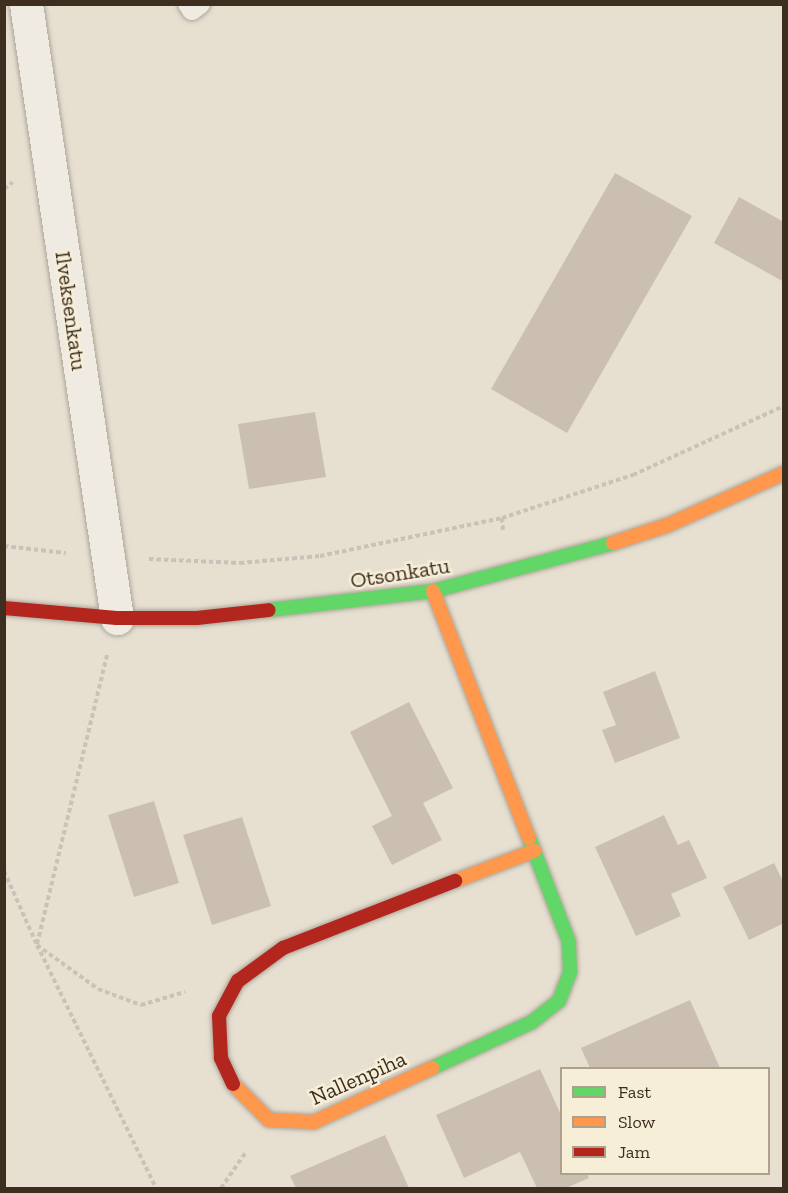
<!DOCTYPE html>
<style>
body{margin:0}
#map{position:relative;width:788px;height:1193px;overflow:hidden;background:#e7e0d1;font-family:"Zilla Slab",serif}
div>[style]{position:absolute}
.building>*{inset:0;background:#cbbfb2}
.path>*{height:4px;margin-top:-2px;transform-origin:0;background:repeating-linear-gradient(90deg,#c8c2b9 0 4.5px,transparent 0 7.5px)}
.roads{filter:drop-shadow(0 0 2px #ada599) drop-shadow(0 0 2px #ada599)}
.lane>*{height:20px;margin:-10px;padding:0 10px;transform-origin:10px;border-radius:10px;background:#efebe3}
.street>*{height:33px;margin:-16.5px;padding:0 16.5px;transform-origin:16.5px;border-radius:16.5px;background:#efebe3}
.fast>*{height:14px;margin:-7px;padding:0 7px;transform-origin:7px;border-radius:7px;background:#63d668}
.slow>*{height:14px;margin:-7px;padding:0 7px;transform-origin:7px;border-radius:7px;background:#ff974d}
.jam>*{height:14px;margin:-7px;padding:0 7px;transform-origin:7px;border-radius:7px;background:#b3261e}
span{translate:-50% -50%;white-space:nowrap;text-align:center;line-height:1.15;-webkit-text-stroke:5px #f7eed8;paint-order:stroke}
.street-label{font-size:22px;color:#3d2e20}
.frame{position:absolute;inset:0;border:6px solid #3d2e20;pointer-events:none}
.legend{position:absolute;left:560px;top:1067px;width:210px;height:108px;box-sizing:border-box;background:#f7eed8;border:2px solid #ada18e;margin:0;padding:8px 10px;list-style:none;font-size:18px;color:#3d2e20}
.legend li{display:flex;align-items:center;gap:12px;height:30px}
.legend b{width:30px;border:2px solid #ada18e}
</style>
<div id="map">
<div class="building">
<div style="clip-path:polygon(615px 173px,692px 216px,567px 433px,491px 389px)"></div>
<div style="clip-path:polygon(739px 197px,784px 222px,784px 282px,714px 243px)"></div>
<div style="clip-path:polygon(315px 412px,326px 477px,249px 489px,238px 424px)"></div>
<div style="clip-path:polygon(655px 671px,680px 738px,615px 763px,602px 730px,616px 725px,603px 692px)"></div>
<div style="clip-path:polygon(409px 702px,453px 788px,423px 803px,442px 840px,392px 865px,372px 826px,392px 816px,350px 732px)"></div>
<div style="clip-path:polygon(154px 801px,179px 883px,134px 897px,108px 815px)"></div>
<div style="clip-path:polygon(664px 815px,678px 845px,689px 840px,707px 878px,671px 894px,681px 916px,636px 936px,595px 847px)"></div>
<div style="clip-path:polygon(242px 817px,271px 906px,212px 925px,183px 835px)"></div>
<div style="clip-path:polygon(774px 863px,784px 883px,784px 923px,749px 940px,723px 887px)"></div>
<div style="clip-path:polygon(690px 1000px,720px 1068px,590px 1068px,581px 1048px)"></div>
<div style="clip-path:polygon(540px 1069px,562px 1117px,562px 1174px,587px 1174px,589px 1178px,566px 1188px,537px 1188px,520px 1152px,464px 1178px,436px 1115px)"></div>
<div style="clip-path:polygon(385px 1135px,409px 1188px,296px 1188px,290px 1176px)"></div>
</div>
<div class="path">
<div style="left:4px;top:189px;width:11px;rotate:-38deg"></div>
<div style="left:502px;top:518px;width:15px;rotate:86deg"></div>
<div style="left:4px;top:546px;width:62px;rotate:6.4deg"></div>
<div style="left:149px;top:559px;width:91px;rotate:2.5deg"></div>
<div style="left:240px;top:563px;width:80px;rotate:-5deg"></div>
<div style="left:320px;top:556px;width:186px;rotate:-11.8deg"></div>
<div style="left:502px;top:518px;width:138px;rotate:-18.2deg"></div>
<div style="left:633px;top:475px;width:166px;rotate:-24.6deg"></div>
<div style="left:107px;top:655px;width:298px;rotate:103.6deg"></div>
<div style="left:37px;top:945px;width:271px;rotate:63.9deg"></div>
<div style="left:4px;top:871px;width:81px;rotate:66deg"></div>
<div style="left:37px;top:945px;width:75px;rotate:35.8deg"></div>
<div style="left:98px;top:989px;width:46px;rotate:20.4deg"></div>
<div style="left:141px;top:1005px;width:46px;rotate:-16.5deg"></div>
<div style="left:221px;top:1188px;width:44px;rotate:-55.2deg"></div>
</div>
<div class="roads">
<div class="lane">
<div style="left:188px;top:4px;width:7px;rotate:56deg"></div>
<div style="left:192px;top:10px;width:10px;rotate:-37deg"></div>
</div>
<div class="street">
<div style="left:26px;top:4px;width:621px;rotate:81.57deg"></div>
</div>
<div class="fast">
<div style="left:269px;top:610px;width:165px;rotate:-6.6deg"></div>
<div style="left:433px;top:591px;width:186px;rotate:-14.9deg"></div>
<div style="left:432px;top:1068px;width:110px;rotate:-24.7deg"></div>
<div style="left:532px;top:1022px;width:34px;rotate:-38deg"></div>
<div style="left:559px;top:1001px;width:30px;rotate:-69deg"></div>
<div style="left:570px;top:973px;width:31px;rotate:-92deg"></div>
<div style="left:569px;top:942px;width:111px;rotate:-111deg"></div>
</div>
<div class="slow">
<div style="left:613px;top:543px;width:58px;rotate:-18.1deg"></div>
<div style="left:668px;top:525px;width:127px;rotate:-24.1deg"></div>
<div style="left:433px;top:591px;width:265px;rotate:68.8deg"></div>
<div style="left:455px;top:881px;width:85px;rotate:-20.8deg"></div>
<div style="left:233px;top:1084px;width:51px;rotate:45deg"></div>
<div style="left:269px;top:1120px;width:45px;rotate:2.5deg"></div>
<div style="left:314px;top:1122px;width:130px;rotate:-24.6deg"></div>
</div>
<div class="jam">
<div style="left:4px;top:608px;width:113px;rotate:5.1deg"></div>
<div style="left:117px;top:618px;width:80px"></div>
<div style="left:197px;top:618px;width:72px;rotate:-6.3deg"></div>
<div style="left:233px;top:1084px;width:29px;rotate:-115deg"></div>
<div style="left:221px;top:1058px;width:42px;rotate:-92.7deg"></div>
<div style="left:219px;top:1016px;width:40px;rotate:-62deg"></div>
<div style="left:238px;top:981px;width:56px;rotate:-36.3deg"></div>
<div style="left:283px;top:948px;width:185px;rotate:-21.3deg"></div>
</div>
</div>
<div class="street-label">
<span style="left:71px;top:311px;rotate:82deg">Ilveksenkatu</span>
<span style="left:400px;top:573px;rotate:-9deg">Otsonkatu</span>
<span style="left:358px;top:1078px;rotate:-24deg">Nallenpiha</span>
</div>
<div class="frame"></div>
<ul class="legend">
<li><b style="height:8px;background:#63d668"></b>Fast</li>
<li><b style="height:8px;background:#ff974d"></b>Slow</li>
<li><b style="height:8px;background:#b3261e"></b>Jam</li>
</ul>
</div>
